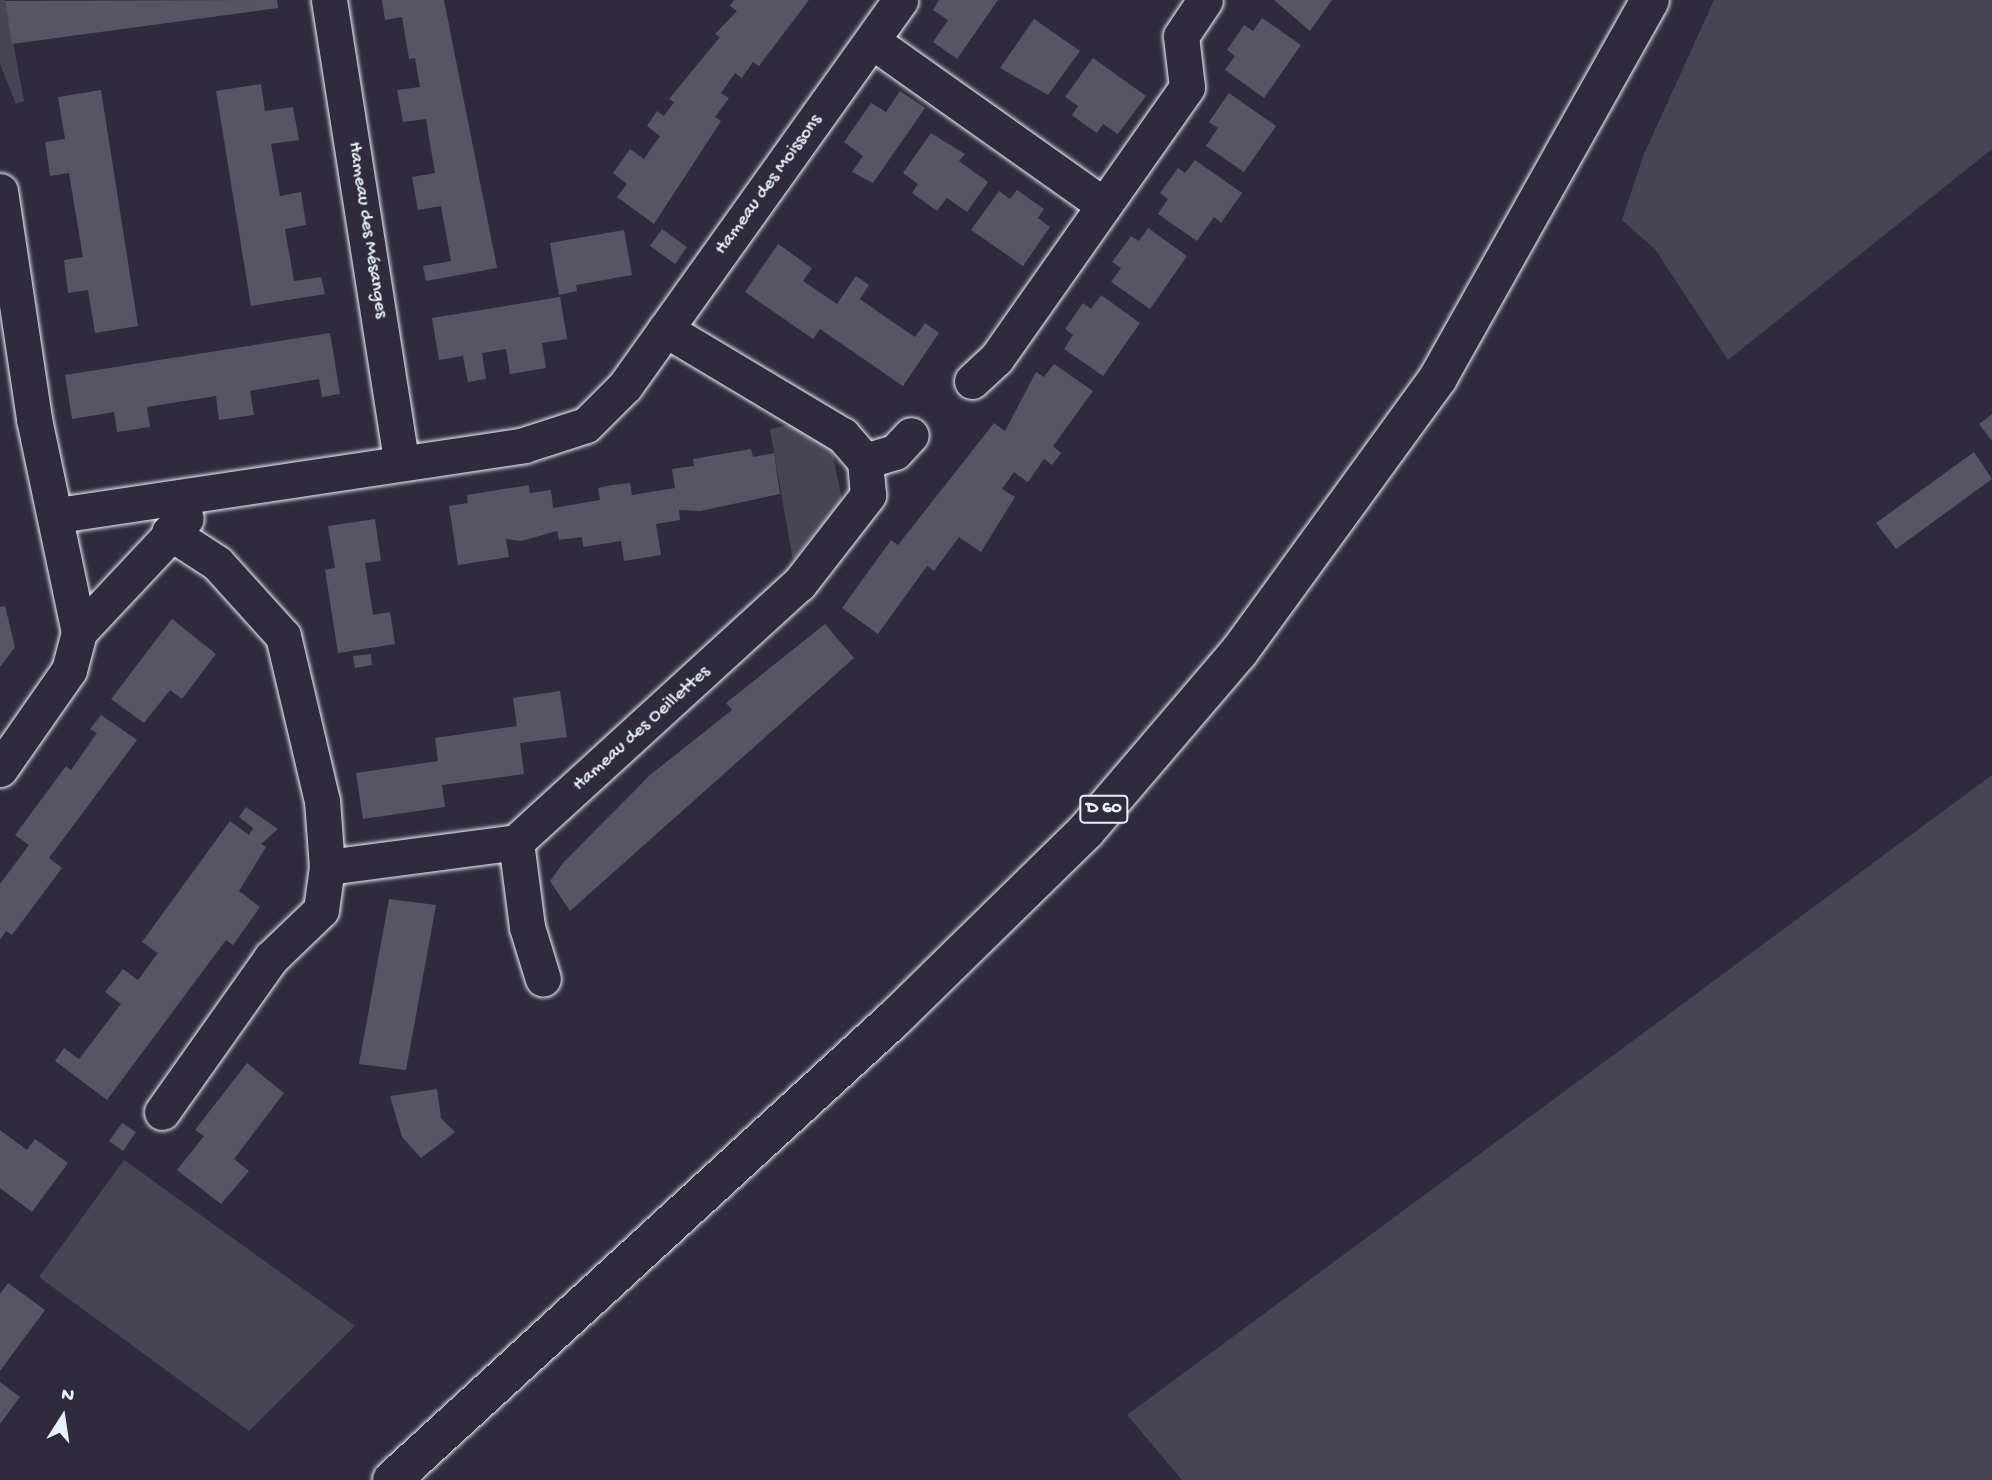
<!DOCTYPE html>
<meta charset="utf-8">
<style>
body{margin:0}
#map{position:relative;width:1992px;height:1480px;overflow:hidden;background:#2f2a3d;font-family:"Gochi Hand",sans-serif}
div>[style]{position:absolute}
.green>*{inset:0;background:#464455}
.building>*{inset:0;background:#575565}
.roads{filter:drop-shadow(0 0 2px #e8f1f8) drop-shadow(0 0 2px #e8f1f8)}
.minor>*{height:35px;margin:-17.5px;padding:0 17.5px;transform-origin:17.5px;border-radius:17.5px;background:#2f2a3d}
.major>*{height:38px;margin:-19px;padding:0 19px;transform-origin:19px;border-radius:19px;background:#2f2a3d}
span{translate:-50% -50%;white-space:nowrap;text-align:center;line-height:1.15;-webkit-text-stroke:5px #2f2a3d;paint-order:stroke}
.shield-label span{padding:2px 5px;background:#2f2a3d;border:2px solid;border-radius:5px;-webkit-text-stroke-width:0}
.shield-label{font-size:18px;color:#e8f1f8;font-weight:700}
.street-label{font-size:19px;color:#e8f1f8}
.north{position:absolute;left:28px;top:1382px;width:70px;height:70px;-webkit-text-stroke:5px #2f2a3d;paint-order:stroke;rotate:12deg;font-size:19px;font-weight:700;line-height:28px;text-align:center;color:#e8f1f8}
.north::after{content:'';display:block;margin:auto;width:24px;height:32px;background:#e8f1f8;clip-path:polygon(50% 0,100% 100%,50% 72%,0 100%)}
</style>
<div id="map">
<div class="green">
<div style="clip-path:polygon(0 0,5px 0,24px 101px,16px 104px,0 64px)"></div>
<div style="clip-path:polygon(1714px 0,1992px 0,1992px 149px,1728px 360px,1655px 249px,1622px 220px,1644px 154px)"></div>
<div style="clip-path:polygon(798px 423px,831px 446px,842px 500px,793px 561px,770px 429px)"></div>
<div style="clip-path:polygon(1992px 775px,1992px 1480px,1182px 1480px,1127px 1415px)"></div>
<div style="clip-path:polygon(124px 1160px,355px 1326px,249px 1431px,39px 1277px)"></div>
</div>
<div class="building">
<div style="clip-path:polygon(277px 0,278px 8px,12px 44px,5px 1px)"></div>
<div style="clip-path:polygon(382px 0,444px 0,497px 268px,426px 281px,423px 266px,451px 261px,441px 206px,418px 210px,412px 177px,435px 173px,430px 144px,426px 119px,403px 122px,397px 90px,420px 87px,415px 58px,409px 59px,402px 17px,385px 20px)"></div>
<div style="clip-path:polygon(734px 0,809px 0,759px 66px,753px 62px,742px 78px,735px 73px,721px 93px,729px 98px,715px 117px,721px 121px,654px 224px,617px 197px,627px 184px,613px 173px,630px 149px,644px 159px,660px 136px,647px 126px,657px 111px,664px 116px,674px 102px,669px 99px,720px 37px,715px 34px,737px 11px,730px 6px)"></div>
<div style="clip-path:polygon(939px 0,998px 0,957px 59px,933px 42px,948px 20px,933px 10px)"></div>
<div style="clip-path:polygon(1274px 0,1332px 0,1310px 31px)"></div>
<div style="clip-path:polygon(1262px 18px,1301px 45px,1264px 98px,1225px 70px,1235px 56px,1227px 50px,1244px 25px,1253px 31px)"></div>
<div style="clip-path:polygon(1034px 19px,1080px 51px,1048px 95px,1000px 68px)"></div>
<div style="clip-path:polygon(1093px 58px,1146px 96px,1118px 134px,1103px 124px,1097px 133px,1088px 127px,1072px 115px,1078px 106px,1065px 97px)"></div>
<div style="clip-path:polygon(261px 84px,265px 111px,293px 107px,299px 140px,271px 144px,280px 196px,301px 192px,306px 225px,285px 229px,294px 281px,321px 277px,325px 294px,251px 306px,216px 91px)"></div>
<div style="clip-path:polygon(101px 90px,138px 326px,95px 333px,88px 290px,68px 293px,64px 260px,83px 257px,69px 173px,50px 176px,45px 142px,65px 139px,58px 97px)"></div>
<div style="clip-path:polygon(900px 91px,925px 108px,873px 183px,852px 172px,863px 156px,844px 142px,871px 103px,886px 112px)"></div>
<div style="clip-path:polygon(1229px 93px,1276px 126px,1244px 172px,1206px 146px,1218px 128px,1209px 122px)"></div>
<div style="clip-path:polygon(931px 133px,965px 154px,959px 161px,988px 182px,967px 212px,947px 198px,937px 211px,912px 193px,918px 184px,903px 173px)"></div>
<div style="clip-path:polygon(1195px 160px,1242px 193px,1221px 223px,1214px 217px,1197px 241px,1158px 214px,1168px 199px,1160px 193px,1178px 168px,1185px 173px)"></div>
<div style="clip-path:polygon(1017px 190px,1044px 209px,1038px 218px,1050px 227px,1023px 266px,971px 230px,999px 191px,1010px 199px)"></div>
<div style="clip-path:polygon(1148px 228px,1187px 256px,1150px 309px,1111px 282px,1121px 268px,1112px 262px,1131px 236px,1139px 241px)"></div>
<div style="clip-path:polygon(662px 229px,687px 247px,675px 264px,650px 246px)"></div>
<div style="clip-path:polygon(624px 230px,632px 275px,576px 285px,577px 291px,559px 295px,550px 243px)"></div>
<div style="clip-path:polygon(778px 244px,812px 268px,803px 281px,837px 304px,856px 276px,869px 285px,860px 299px,887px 318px,915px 337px,925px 323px,939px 333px,903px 386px,820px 329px,813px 339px,745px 292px)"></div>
<div style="clip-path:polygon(1101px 295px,1140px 323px,1103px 376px,1064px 349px,1073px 335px,1065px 329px,1083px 303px,1091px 309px)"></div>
<div style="clip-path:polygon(560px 297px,567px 339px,542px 343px,546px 368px,510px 374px,506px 349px,482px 353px,486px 379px,468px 382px,463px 356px,439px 360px,432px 318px)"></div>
<div style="clip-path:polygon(330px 333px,340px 394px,322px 397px,319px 379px,250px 391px,254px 415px,219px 420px,216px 396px,159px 405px,147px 407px,150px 427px,117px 432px,114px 412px,72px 419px,65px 375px)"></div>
<div style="clip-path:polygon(1054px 364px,1093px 391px,1053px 446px,1061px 453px,1052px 465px,1044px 459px,1028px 482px,1014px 472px,1002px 489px,1015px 497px,981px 552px,959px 537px,934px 571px,927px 566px,878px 634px,842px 608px,891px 540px,898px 545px,994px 423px,1005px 431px,1036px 372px,1044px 377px)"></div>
<div style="clip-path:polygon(1992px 414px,1992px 441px,1979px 424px)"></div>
<div style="clip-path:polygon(751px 449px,753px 457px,774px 453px,780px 494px,700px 511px,679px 510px,680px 520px,656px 524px,661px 555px,624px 561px,621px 541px,583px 547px,582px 537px,559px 540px,557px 531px,521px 541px,506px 539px,509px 557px,458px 565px,449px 506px,468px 503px,467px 495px,529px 485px,530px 493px,551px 490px,553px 508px,600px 500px,598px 488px,612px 485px,630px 483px,632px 495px,675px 488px,672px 469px,694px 466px,693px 459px)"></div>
<div style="clip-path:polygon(1974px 452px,1992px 479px,1896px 549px,1876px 523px)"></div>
<div style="clip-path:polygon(375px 519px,381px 561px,365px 563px,373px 615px,390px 612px,395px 644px,338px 653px,325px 570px,335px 568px,328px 526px)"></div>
<div style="clip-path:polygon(5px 606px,15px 647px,0 667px,0 607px)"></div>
<div style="clip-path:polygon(172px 619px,216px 654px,182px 699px,170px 690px,144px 723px,111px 699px)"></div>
<div style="clip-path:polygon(825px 624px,854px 658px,570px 911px,550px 881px,563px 863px,650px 775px,732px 710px,726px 703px)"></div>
<div style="clip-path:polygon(371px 654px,372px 665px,355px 668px,353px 656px)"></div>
<div style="clip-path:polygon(560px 691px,567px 737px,520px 743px,524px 774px,442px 785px,445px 807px,363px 819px,356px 773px,438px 761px,435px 738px,517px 726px,513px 698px)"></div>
<div style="clip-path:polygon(101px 715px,137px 740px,49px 858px,62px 868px,12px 935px,6px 931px,0 940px,0 884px,29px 845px,15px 835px,66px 766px,71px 770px,97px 733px,90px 729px)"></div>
<div style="clip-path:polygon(246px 807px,278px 829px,261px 844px,266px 847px,239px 891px,260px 907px,233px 945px,226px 940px,107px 1100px,55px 1061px,64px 1048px,79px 1059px,121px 1004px,105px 992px,123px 969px,138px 980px,158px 953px,142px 942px,230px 821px,249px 835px,253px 828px,239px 817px)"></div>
<div style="clip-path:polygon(389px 899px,436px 905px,406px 1070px,359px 1064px)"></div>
<div style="clip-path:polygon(247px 1063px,284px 1093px,234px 1159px,249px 1171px,221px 1204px,177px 1170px,204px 1136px,195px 1130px)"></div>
<div style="clip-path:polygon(437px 1089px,441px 1118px,455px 1132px,421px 1158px,402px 1137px,390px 1096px)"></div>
<div style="clip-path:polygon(122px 1123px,136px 1132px,123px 1151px,109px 1141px)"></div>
<div style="clip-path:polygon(0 1130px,27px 1150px,35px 1139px,68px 1163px,32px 1212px,0 1188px)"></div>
<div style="clip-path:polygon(8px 1283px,45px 1310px,0 1371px,0 1294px)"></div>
<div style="clip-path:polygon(0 1382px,20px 1397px,0 1424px)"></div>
</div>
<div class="roads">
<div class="minor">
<div style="left:329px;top:0;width:467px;rotate:81.1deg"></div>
<div style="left:872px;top:41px;width:284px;rotate:35.3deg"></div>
<div style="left:0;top:191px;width:231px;rotate:81.5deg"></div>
<div style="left:34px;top:419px;width:218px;rotate:78.1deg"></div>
<div style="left:972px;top:381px;width:33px;rotate:-43deg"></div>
<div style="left:996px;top:359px;width:332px;rotate:-54.9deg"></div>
<div style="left:1187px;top:87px;width:51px;rotate:-96.7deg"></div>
<div style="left:1181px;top:36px;width:43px;rotate:-56.3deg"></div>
<div style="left:865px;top:461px;width:31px;rotate:-17deg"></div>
<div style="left:895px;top:452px;width:23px;rotate:-47deg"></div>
<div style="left:58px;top:515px;width:471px;rotate:-8.5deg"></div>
<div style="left:524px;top:445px;width:65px;rotate:-17.9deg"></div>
<div style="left:586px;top:425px;width:55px;rotate:-45deg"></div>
<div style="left:625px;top:386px;width:474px;rotate:-54.5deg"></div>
<div style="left:0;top:769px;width:121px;rotate:-55.1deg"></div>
<div style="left:69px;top:670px;width:39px;rotate:-75deg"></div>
<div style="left:79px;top:632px;width:156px;rotate:-46.8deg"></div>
<div style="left:516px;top:842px;width:86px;rotate:82.6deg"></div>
<div style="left:527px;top:927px;width:54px;rotate:72.9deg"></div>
<div style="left:327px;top:867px;width:191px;rotate:-7.5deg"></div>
<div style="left:516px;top:842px;width:383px;rotate:-42.4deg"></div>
<div style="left:799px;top:584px;width:113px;rotate:-52.2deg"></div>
<div style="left:868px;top:495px;width:34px;rotate:-95deg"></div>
<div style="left:865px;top:461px;width:35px;rotate:-131deg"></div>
<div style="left:842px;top:435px;width:206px;rotate:-149.1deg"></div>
<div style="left:162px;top:1112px;width:189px;rotate:-54.7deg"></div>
<div style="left:271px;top:958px;width:69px;rotate:-43.8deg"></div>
<div style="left:321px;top:910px;width:43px;rotate:-82.1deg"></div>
<div style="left:327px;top:867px;width:66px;rotate:-94.3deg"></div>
<div style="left:322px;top:801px;width:170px;rotate:-103.3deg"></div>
<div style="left:283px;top:636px;width:98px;rotate:-132.1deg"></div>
<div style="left:217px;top:563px;width:57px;rotate:-147.1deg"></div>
</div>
<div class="major">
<div style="left:392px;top:1480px;width:683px;rotate:-42.57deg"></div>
<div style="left:895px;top:1018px;width:267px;rotate:-44.4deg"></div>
<div style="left:1086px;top:831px;width:235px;rotate:-49.5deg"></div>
<div style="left:1239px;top:652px;width:339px;rotate:-54deg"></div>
<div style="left:1438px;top:378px;width:433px;rotate:-60.7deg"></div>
</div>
</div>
<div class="shield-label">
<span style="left:1104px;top:809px">D 60</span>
</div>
<div class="street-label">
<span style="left:769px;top:185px;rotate:-54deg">Hameau des Moissons</span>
<span style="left:367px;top:230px;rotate:81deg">Hameau des Mésanges</span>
<span style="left:642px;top:729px;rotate:-42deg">Hameau des Oeillettes</span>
</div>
<div class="north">N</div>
</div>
